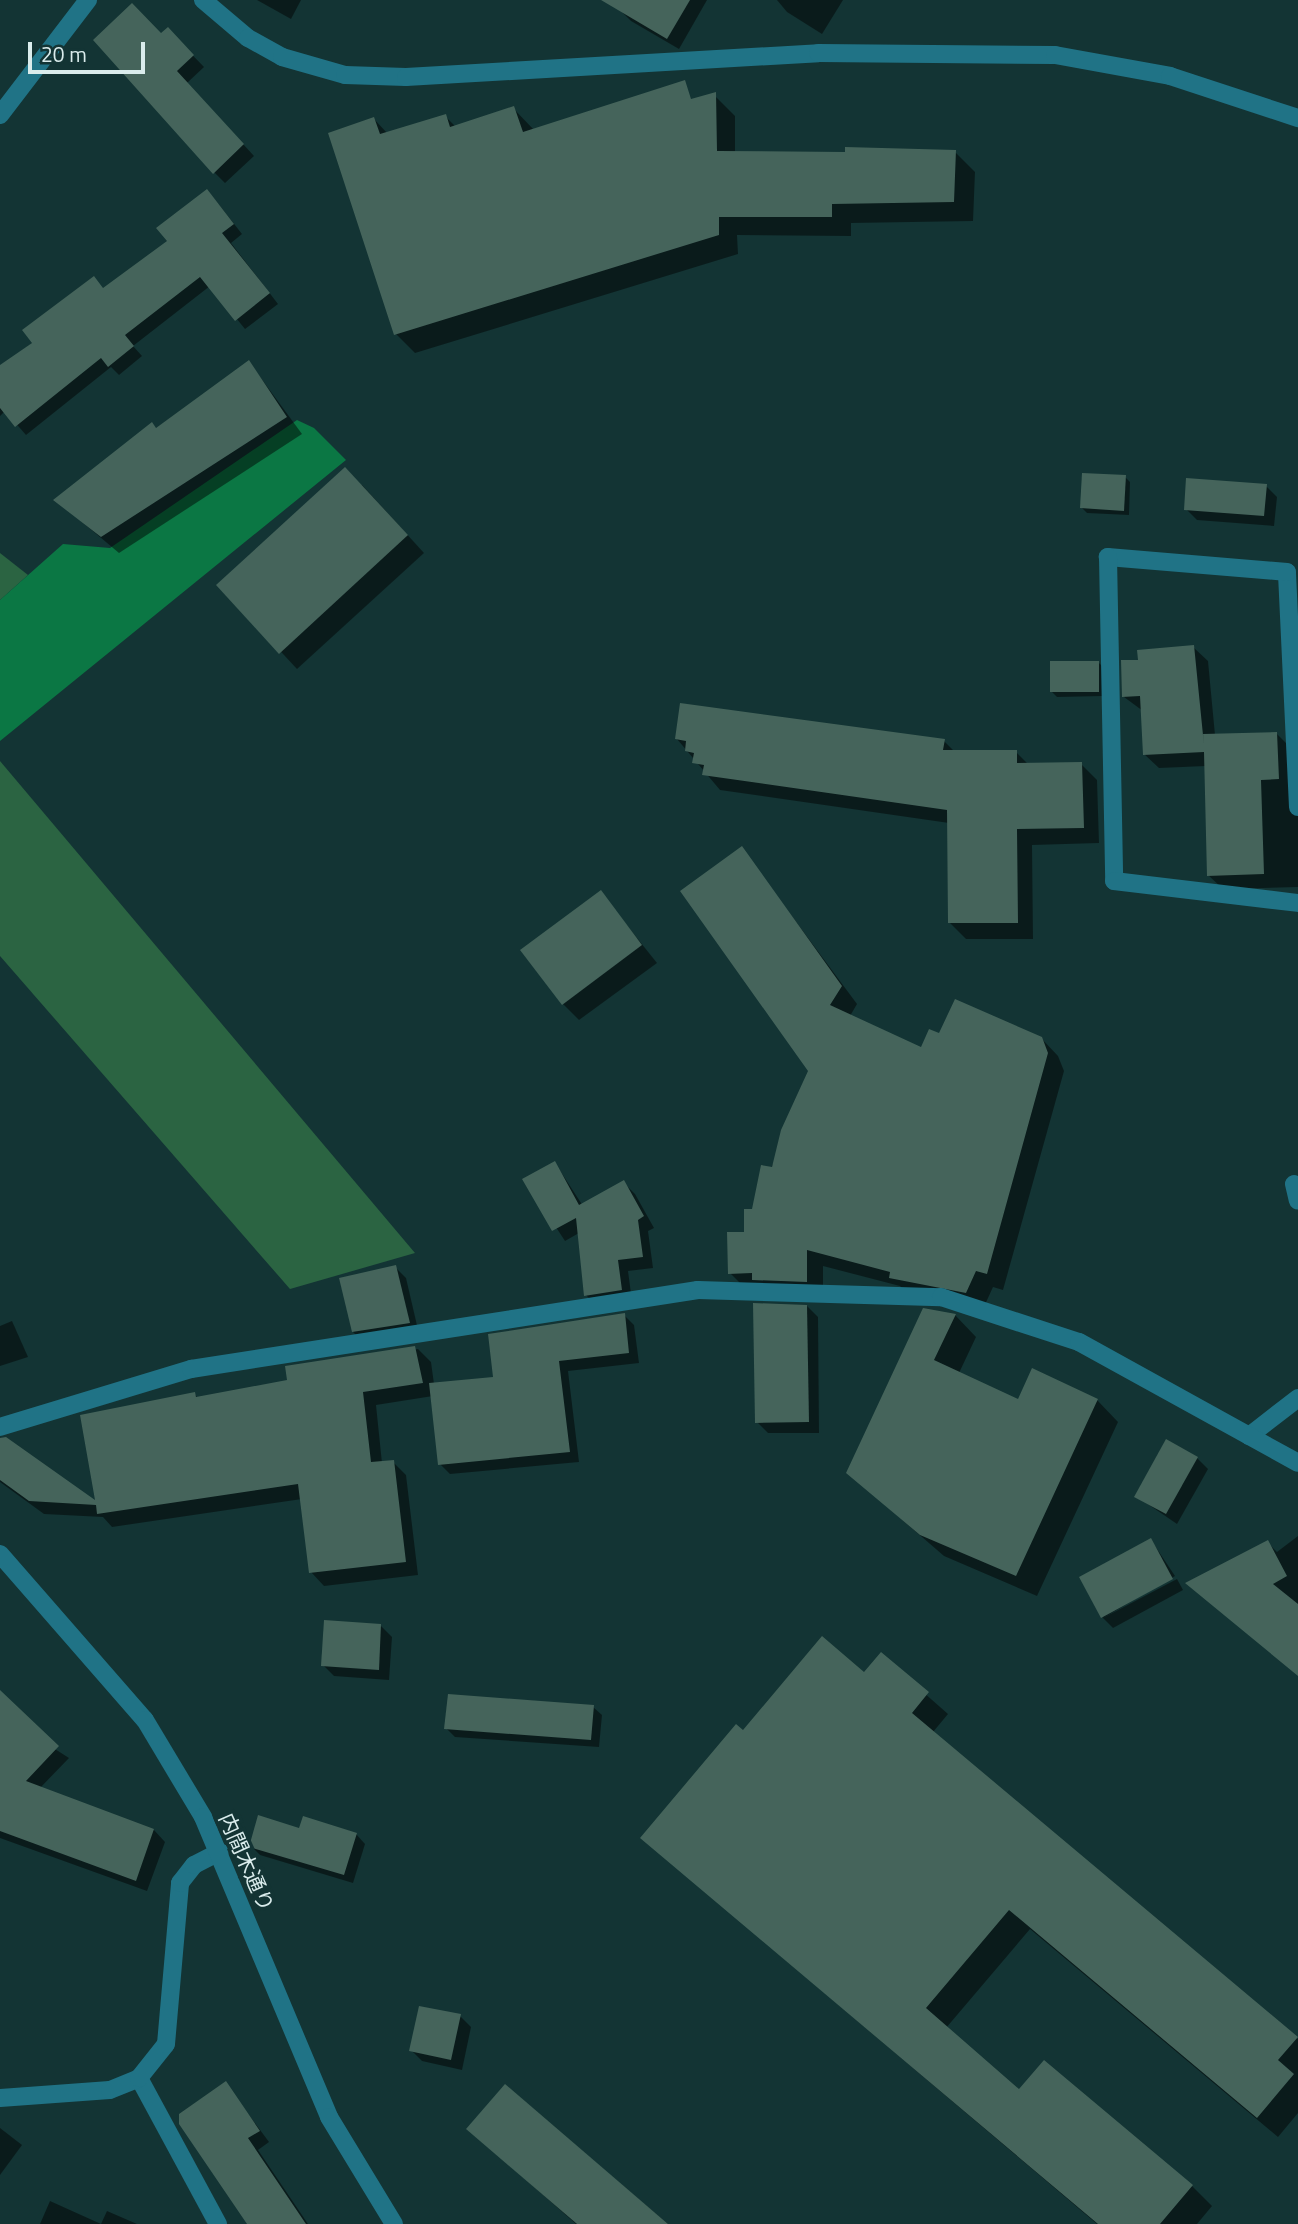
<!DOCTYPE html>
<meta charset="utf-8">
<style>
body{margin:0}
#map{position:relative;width:1298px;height:2224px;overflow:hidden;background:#133434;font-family:"Titillium Web","Noto Sans JP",sans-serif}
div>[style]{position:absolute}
.green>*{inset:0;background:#2b6442}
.forest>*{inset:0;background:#0b7744}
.shadow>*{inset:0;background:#0007}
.building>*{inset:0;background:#45645b}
.service>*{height:18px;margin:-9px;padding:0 9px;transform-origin:9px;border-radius:9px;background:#207386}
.minor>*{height:18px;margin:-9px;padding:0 9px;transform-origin:9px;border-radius:9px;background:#207386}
.tertiary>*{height:18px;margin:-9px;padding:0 9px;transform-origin:9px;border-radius:9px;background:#207386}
span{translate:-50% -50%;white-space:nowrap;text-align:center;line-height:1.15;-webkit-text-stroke:7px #133434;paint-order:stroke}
.street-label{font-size:21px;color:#daecec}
.scale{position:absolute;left:28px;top:42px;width:117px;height:32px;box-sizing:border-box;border:4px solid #daecec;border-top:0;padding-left:9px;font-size:21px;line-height:24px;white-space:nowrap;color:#daecec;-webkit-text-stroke:5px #133434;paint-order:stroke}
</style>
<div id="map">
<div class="green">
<div style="clip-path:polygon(0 553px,28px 575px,0 600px)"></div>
<div style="clip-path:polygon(0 761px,415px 1253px,290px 1289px,0 956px)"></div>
</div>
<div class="forest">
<div style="clip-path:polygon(297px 420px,314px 428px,346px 460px,0 741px,0 600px,63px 544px,110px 548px)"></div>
</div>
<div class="shadow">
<div style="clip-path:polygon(257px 0,301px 0,291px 19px)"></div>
<div style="clip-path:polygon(626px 0,707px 0,679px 49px,631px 21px,620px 10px)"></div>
<div style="clip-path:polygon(777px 0,843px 0,822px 34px,787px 12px)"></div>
<div style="clip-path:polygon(168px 30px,204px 67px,187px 83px,254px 156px,225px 183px,214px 172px,161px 35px)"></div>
<div style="clip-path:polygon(716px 97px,735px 116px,735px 153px,955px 152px,975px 172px,973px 221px,851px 223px,851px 236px,737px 235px,738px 254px,415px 353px,396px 334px,374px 119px,388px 134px,445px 116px,456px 127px,513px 108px,534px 130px,675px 110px)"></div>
<div style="clip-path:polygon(216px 201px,242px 234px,231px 243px,278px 304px,245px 329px,210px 286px,133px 346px,142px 356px,119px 375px,111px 367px,26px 435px,5px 411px,0 416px,0 367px,169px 242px)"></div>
<div style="clip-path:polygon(249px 362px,302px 434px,119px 553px,56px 500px)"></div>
<div style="clip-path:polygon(1125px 477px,1130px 482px,1129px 515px,1087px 513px,1082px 508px)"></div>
<div style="clip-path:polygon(362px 485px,424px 553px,297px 669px,219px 585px)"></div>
<div style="clip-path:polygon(1266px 486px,1277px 497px,1274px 526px,1197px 520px,1186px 509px)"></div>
<div style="clip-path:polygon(1193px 647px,1208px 661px,1215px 735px,1277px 734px,1291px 748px,1298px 777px,1298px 887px,1223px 889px,1208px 875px,1206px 766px,1159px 768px,1144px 754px,1143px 711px,1124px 697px,1140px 662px)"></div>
<div style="clip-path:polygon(1098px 662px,1103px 667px,1103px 696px,1057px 697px,1052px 692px)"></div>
<div style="clip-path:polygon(677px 739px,944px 741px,955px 752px,1016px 752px,1029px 765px,1081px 764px,1097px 780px,1099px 843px,1032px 845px,1033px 939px,966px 939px,950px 923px,949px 823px,720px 790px)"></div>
<div style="clip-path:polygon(742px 849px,857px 1004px,850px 1016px,921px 1049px,940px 1035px,1041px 1038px,1058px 1056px,1064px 1071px,1003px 1290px,993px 1287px,983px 1309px,908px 1294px,900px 1286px,823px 1266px,823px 1298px,747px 1290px,730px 1273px,810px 1070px)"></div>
<div style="clip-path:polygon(601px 893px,657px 963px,579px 1020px,563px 1004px)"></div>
<div style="clip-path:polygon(555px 1163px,583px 1206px,624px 1183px,635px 1194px,654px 1228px,648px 1231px,653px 1268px,628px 1271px,632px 1301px,597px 1306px,586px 1295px,579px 1233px,565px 1241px,525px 1180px)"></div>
<div style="clip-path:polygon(395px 1267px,406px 1278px,419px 1334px,364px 1343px,353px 1332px)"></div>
<div style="clip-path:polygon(807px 1306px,818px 1317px,819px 1433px,768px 1433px,757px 1422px)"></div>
<div style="clip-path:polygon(924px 1310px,955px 1315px,976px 1337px,959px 1373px,1019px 1401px,1097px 1400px,1118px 1422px,1037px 1596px,944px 1556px,848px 1473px)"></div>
<div style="clip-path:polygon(624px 1315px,634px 1325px,639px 1363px,568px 1371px,579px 1462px,450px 1474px,440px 1464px,433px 1396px,376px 1405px,382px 1463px,393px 1462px,406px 1475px,418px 1575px,324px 1586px,311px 1572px,302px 1499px,112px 1527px,103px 1517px,44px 1514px,0 1482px,0 1440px,97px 1504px,194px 1394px,198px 1398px,289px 1382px,287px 1367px,418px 1349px,431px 1362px,434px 1384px,494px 1378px)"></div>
<div style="clip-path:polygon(12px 1321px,28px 1357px,0 1366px,0 1326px)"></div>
<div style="clip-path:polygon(1197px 1458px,1208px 1469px,1177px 1524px,1136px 1496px)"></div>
<div style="clip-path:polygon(1298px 1536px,1298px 1675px,1188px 1583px,1267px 1542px,1277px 1552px)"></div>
<div style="clip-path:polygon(1151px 1540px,1175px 1576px,1103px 1618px,1081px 1578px)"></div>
<div style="clip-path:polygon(1177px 1579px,1183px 1590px,1113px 1628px,1103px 1618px)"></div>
<div style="clip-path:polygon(381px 1626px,392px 1637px,389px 1680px,334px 1676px,323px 1665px)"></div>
<div style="clip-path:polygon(881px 1655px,948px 1714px,933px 1732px,1298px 2039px,1298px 2113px,1278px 2137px,1030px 1929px,946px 2028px,1020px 2092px,1192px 2186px,1212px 2206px,1197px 2224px,1097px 2224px,642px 1838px,743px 1732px,864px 1675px)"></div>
<div style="clip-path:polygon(524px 1700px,593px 1707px,602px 1715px,599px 1747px,455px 1737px,446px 1728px,523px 1704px)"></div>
<div style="clip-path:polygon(0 1714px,69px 1758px,40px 1788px,154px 1830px,165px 1842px,147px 1891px,0 1838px)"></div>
<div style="clip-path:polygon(300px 1830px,356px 1834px,365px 1844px,353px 1883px,260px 1855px,251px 1846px)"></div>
<div style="clip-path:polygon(460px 2016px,471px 2027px,462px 2070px,422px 2061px,411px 2050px)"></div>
<div style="clip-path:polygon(226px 2084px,269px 2142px,258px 2150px,308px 2224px,248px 2224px)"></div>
<div style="clip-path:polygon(505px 2087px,668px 2224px,576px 2224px,469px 2129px)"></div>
<div style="clip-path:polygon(0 2128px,22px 2145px,0 2175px)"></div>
<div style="clip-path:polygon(50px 2201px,101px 2224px,107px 2211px,137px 2224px,40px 2224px)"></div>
</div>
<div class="building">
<div style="clip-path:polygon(601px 0,690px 0,667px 39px)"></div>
<div style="clip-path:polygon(132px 3px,161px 33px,168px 27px,194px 55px,177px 71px,244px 144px,213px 174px,93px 40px)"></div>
<div style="clip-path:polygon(685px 80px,691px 99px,716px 92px,717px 151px,845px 152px,845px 147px,956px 150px,954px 202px,832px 204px,832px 217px,719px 217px,719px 235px,394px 335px,328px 133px,374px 117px,380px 134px,446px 114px,450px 127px,514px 106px,523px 132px)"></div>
<div style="clip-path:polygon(207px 189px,234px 224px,222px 233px,270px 293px,235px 321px,200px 277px,125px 335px,134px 346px,108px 367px,101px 358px,15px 427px,0 408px,0 365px,32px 343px,22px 330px,94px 276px,103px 288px,167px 241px,156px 228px)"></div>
<div style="clip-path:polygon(249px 360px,287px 417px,101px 537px,53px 500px,152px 422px,156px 428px)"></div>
<div style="clip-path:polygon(345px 467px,408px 535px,279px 654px,216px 585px)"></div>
<div style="clip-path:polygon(1082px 473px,1126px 475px,1124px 511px,1080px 508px)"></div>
<div style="clip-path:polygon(1186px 478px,1267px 484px,1264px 516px,1184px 510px)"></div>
<div style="clip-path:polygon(1194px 645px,1204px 745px,1203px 734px,1277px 732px,1279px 779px,1261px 780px,1264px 874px,1207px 876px,1204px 752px,1143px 755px,1140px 696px,1122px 697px,1121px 660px,1138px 660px,1137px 650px)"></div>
<div style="clip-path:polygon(1050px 661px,1099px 661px,1099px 692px,1050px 692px)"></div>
<div style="clip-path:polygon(680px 703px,945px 739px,943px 750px,1017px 750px,1017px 763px,1082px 762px,1084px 828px,1017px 829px,1018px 923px,948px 923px,947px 810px,702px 775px,704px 765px,692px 763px,694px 753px,685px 751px,686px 741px,675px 739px)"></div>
<div style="clip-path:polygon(742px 846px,842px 986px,830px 1005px,921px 1047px,929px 1029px,939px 1033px,955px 999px,1042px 1037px,1048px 1053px,987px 1274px,976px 1271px,966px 1293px,889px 1278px,890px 1272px,807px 1250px,807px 1282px,752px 1280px,752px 1273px,728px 1274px,727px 1232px,744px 1232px,744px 1209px,752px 1209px,761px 1165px,772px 1167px,781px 1130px,808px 1071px,680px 891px)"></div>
<div style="clip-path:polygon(601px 890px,642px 945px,562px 1005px,520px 950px)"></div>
<div style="clip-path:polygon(555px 1161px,579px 1205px,624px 1180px,644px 1216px,638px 1220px,643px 1257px,618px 1260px,622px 1290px,584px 1296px,576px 1218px,552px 1231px,522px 1179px)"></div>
<div style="clip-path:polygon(396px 1265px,410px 1323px,352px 1332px,339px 1278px)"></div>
<div style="clip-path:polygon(753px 1303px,807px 1305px,809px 1422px,755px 1423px)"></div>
<div style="clip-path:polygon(923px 1308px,956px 1314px,934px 1360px,1018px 1399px,1032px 1368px,1098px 1399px,1016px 1576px,920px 1535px,846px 1473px)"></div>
<div style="clip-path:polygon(625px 1313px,629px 1353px,559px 1361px,570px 1452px,438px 1465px,429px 1383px,493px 1377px,488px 1334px)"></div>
<div style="clip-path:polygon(415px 1346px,423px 1383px,363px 1392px,371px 1462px,394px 1460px,406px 1562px,309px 1573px,298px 1484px,97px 1514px,96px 1505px,29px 1501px,0 1480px,0 1438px,6px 1437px,95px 1500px,80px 1415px,195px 1392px,196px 1397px,287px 1380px,285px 1366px)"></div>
<div style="clip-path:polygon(1166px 1439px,1198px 1457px,1166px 1514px,1134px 1497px)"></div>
<div style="clip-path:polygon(1151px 1538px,1173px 1579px,1101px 1618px,1079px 1577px)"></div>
<div style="clip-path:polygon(1268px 1540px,1287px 1576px,1273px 1584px,1298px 1604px,1298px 1676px,1185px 1583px)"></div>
<div style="clip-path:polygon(324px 1620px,381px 1624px,379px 1670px,321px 1666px)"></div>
<div style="clip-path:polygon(822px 1636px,864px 1672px,881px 1652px,929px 1692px,912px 1713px,1298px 2037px,1278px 2060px,1294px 2074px,1257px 2118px,1009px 1910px,926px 2008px,1019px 2089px,1044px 2060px,1193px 2185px,1160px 2224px,1098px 2224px,640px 1838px,736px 1724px,743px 1730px)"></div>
<div style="clip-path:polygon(0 1690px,59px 1746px,26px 1781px,154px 1829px,136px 1881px,0 1831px)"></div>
<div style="clip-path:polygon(448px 1694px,594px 1705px,591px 1740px,444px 1729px)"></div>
<div style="clip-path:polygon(258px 1815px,299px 1828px,303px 1816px,357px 1833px,344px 1875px,249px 1847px)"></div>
<div style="clip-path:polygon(419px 2006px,461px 2014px,451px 2060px,409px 2051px)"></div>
<div style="clip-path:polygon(226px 2081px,260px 2131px,248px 2138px,306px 2224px,247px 2224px,179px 2124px,179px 2114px)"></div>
<div style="clip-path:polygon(505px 2084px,668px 2224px,577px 2224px,466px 2129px)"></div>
</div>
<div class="service">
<div style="left:1298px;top:807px;width:235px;rotate:-92.7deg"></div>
<div style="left:1287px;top:572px;width:180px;rotate:-175.2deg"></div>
<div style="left:1108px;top:557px;width:324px;rotate:88.9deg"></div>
<div style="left:1114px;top:881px;width:185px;rotate:6.8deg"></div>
<div style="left:1294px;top:1184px;width:17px;rotate:77deg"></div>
<div style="left:1249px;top:1436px;width:62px;rotate:-37.8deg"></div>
</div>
<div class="minor">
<div style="left:0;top:1427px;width:200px;rotate:-16.9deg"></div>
<div style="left:191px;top:1369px;width:513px;rotate:-8.86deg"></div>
<div style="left:698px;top:1290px;width:243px;rotate:1.7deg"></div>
<div style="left:941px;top:1297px;width:145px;rotate:18.1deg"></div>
<div style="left:1079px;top:1342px;width:250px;rotate:28.9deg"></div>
<div style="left:139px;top:2078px;width:166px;rotate:61.6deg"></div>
<div style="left:0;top:2098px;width:110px;rotate:-4.2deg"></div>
<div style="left:110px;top:2090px;width:31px;rotate:-22deg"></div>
<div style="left:139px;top:2078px;width:43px;rotate:-51.5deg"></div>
<div style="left:166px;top:2044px;width:162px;rotate:-85deg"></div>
<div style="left:180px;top:1883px;width:23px;rotate:-52deg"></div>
<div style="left:194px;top:1865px;width:29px;rotate:-27deg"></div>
</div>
<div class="tertiary">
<div style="left:203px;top:0;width:59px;rotate:40.2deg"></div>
<div style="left:248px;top:38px;width:39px;rotate:29deg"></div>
<div style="left:282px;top:57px;width:66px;rotate:15.9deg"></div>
<div style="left:345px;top:75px;width:61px;rotate:1.9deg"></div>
<div style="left:406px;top:77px;width:413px;rotate:-3.3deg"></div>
<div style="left:818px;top:53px;width:237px;rotate:0.5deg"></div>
<div style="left:1055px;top:55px;width:117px;rotate:10.3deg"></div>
<div style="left:1170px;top:76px;width:135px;rotate:18.2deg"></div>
<div style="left:0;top:115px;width:145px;rotate:-52.6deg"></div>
<div style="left:0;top:1554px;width:220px;rotate:48.9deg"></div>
<div style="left:145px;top:1720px;width:113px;rotate:59.1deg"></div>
<div style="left:203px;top:1817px;width:325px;rotate:67.2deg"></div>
<div style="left:329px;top:2117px;width:125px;rotate:58.7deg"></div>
</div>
<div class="street-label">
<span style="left:247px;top:1862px;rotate:66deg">内間木通り</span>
</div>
<div class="scale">20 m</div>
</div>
